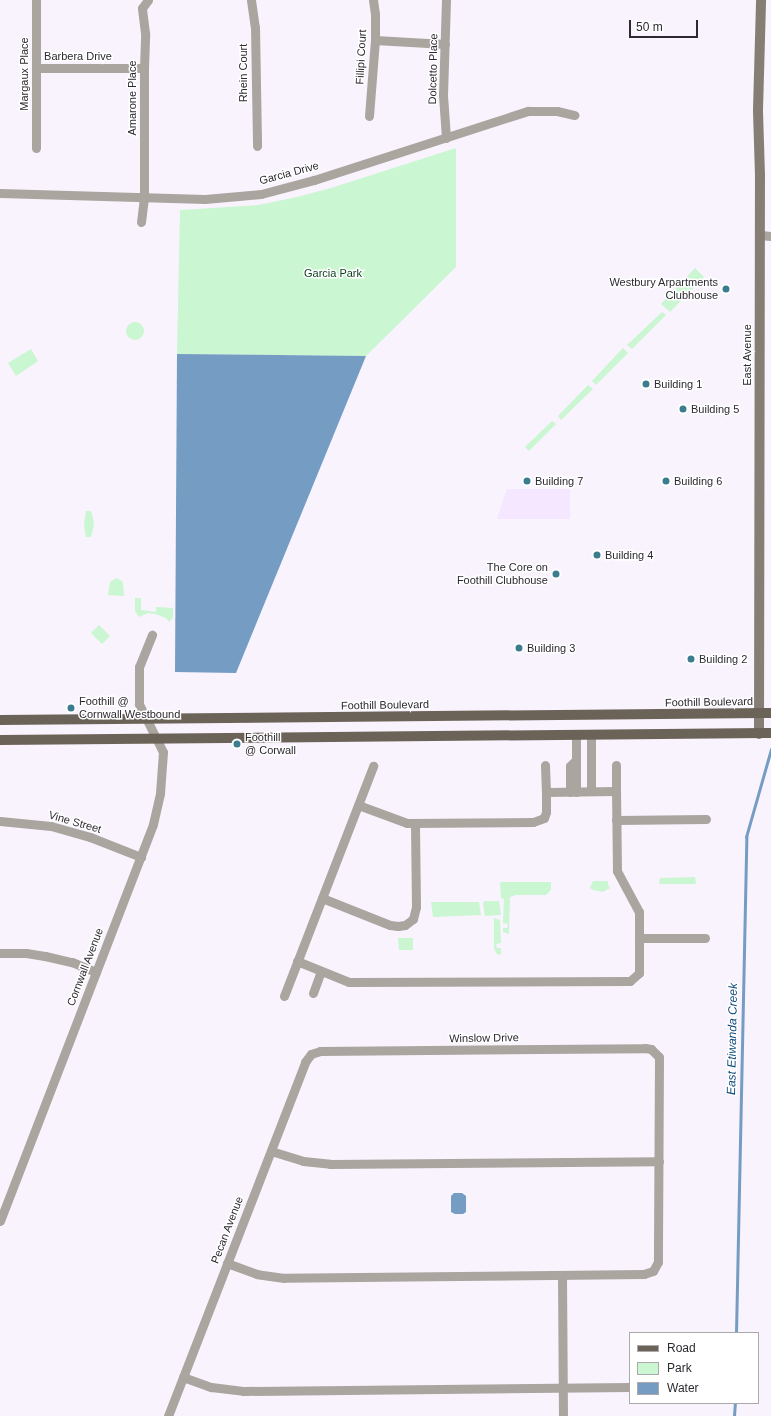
<!DOCTYPE html>
<style>
body{margin:0}
#map{position:relative;width:771px;height:1416px;overflow:hidden;background:#f9f3fe;font-family:Arial,sans-serif}
div>[style]{position:absolute}
.built>*{inset:0;background:#f4e7ff}
.green>*{inset:0;background:#caf6d1}
.round{border-radius:50%}
.water>*{inset:0;background:#759cc3}
.stream>*{height:2.5px;margin:-1.25px;padding:0 1.25px;transform-origin:1.25px;border-radius:1.25px;background:#759cc3}
.minor>*{height:9px;margin:-4.5px;padding:0 4.5px;transform-origin:4.5px;border-radius:4.5px;background:#aaa59f}
.secondary>*{height:10px;margin:-5px;padding:0 5px;transform-origin:5px;border-radius:5px;background:#867e75}
.primary>*{height:10px;margin:-5px;padding:0 5px;transform-origin:5px;border-radius:5px;background:#6c6358}
.dots>*{width:11px;height:11px;translate:-50% -50%;box-sizing:border-box;border:2px solid #fff;border-radius:50%}
span{translate:-50% -50%;white-space:nowrap;text-align:center;line-height:1.15;-webkit-text-stroke:3px #fff;paint-order:stroke}
.street-label{font-size:11px;color:#2c292f}
.park-label{font-size:11px;color:#093e1a}
.poi-label{font-size:11px;color:#2c292f}
.right{translate:-100% -50%;text-align:right}
.left{translate:0 -50%;text-align:left}
.water-label{font-size:12px;color:#0f4a7c;font-style:italic}
.legend{position:absolute;left:629px;top:1332px;width:130px;height:72px;box-sizing:border-box;background:#fff;border:1px solid #aba9ac;margin:0;padding:5px 7px;list-style:none;font-size:12px;color:#2c292f}
.legend li{display:flex;align-items:center;gap:8px;height:20px}
.legend b{width:20px;border:1px solid #aba9ac}
.scale{position:absolute;left:629px;top:20px;width:69px;height:18px;box-sizing:border-box;border:2px solid #2c292f;border-top:0;padding-left:5px;font-size:12px;line-height:14px;white-space:nowrap;color:#2c292f;-webkit-text-stroke:3px #fff;paint-order:stroke}
</style>
<div id="map">
<div class="built">
<div style="clip-path:polygon(507px 489px,570px 489px,570px 519px,497px 519px)"></div>
</div>
<div class="green">
<div style="clip-path:polygon(456px 148px,456px 267px,366px 356px,177px 354px,180px 210px,258px 205px,297px 197px,331px 188px)"></div>
<div style="clip-path:polygon(695px 268px,704px 277px,670px 312px,661px 304px)"></div>
<div style="clip-path:polygon(662px 312px,666px 315px,632px 349px,627px 345px)"></div>
<div class="round" style="left:126px;top:322px;width:18px;height:18px"></div>
<div style="clip-path:polygon(623px 348px,628px 353px,596px 385px,592px 381px)"></div>
<div style="clip-path:polygon(31px 349px,38px 361px,16px 376px,8px 363px)"></div>
<div style="clip-path:polygon(588px 385px,593px 389px,561px 420px,558px 416px)"></div>
<div style="clip-path:polygon(552px 421px,556px 424px,529px 451px,525px 447px)"></div>
<div style="clip-path:polygon(86px 511px,91px 511px,93px 518px,94px 525px,91px 537px,86px 537px,85px 532px,84px 525px)"></div>
<div style="clip-path:polygon(117px 578px,123px 582px,124px 596px,108px 595px,110px 582px)"></div>
<div style="clip-path:polygon(135px 598px,141px 598px,141px 610px,156px 612px,156px 607px,173px 608px,173px 618px,169px 622px,166px 618px,155px 614px,148px 613px,139px 617px,135px 611px)"></div>
<div style="clip-path:polygon(99px 625px,110px 636px,102px 644px,91px 633px)"></div>
<div style="clip-path:polygon(695px 877px,696px 884px,659px 884px,660px 878px)"></div>
<div style="clip-path:polygon(593px 881px,608px 881px,608px 885px,610px 888px,603px 892px,593px 890px,590px 888px)"></div>
<div style="clip-path:polygon(500px 882px,551px 882px,551px 890px,546px 895px,516px 895px,510px 897px,509px 934px,503px 932px,503px 928px,507px 928px,508px 924px,503px 923px,504px 899px,501px 898px)"></div>
<div style="clip-path:polygon(484px 901px,499px 901px,501px 915px,485px 916px,483px 903px)"></div>
<div style="clip-path:polygon(431px 902px,479px 902px,481px 915px,433px 917px)"></div>
<div style="clip-path:polygon(494px 918px,500px 920px,501px 943px,496px 944px,497px 948px,501px 948px,501px 955px,497px 954px,494px 949px)"></div>
<div style="clip-path:polygon(398px 938px,413px 938px,413px 950px,399px 950px)"></div>
</div>
<div class="water">
<div style="clip-path:polygon(177px 354px,366px 356px,236px 673px,175px 672px)"></div>
<div style="clip-path:polygon(454px 1193px,462px 1193px,466px 1196px,466px 1212px,463px 1214px,455px 1214px,451px 1212px,451px 1196px)"></div>
</div>
<div class="stream">
<div style="left:736px;top:1333px;width:496px;rotate:-88.8deg"></div>
<div style="left:746px;top:837px;width:91px;rotate:-74.1deg"></div>
<div style="left:734px;top:1416px;width:13px;rotate:-86deg"></div>
</div>
<div class="minor">
<div style="left:251px;top:0;width:27px;rotate:82deg"></div>
<div style="left:255px;top:27px;width:119px;rotate:89deg"></div>
<div style="left:375px;top:40px;width:70px;rotate:3.3deg"></div>
<div style="left:36px;top:68px;width:108px"></div>
<div style="left:369px;top:116px;width:76px;rotate:-85.5deg"></div>
<div style="left:375px;top:40px;width:26px;rotate:-90deg"></div>
<div style="left:375px;top:14px;width:14px;rotate:-98deg"></div>
<div style="left:446px;top:138px;width:43px;rotate:-94deg"></div>
<div style="left:443px;top:95px;width:95px;rotate:-88.2deg"></div>
<div style="left:36px;top:148px;width:148px;rotate:-90deg"></div>
<div style="left:0;top:193px;width:205px;rotate:1.7deg"></div>
<div style="left:205px;top:199px;width:56px;rotate:-5.1deg"></div>
<div style="left:261px;top:194px;width:55px;rotate:-14.8deg"></div>
<div style="left:314px;top:180px;width:225px;rotate:-17.9deg"></div>
<div style="left:528px;top:111px;width:29px"></div>
<div style="left:557px;top:111px;width:18px;rotate:13deg"></div>
<div style="left:141px;top:222px;width:25px;rotate:-83deg"></div>
<div style="left:144px;top:197px;width:129px;rotate:-90deg"></div>
<div style="left:144px;top:68px;width:35px;rotate:-88deg"></div>
<div style="left:145px;top:33px;width:25px;rotate:-97deg"></div>
<div style="left:142px;top:8px;width:10px;rotate:-53deg"></div>
<div style="left:760px;top:235px;width:11px;rotate:5deg"></div>
<div style="left:576px;top:736px;width:56px;rotate:90deg"></div>
<div style="left:591px;top:736px;width:55px;rotate:90deg"></div>
<div style="left:545px;top:765px;width:27px;rotate:88deg"></div>
<div style="left:616px;top:765px;width:26px;rotate:90deg"></div>
<div style="left:570px;top:792px;width:26px;rotate:-90deg"></div>
<div style="left:570px;top:766px;width:6px;rotate:-45deg"></div>
<div style="left:616px;top:820px;width:90px;rotate:-0.6deg"></div>
<div style="left:0;top:821px;width:51px;rotate:5.6deg"></div>
<div style="left:51px;top:826px;width:41px;rotate:15.8deg"></div>
<div style="left:90px;top:837px;width:55px;rotate:21.4deg"></div>
<div style="left:322px;top:898px;width:73px;rotate:21.7deg"></div>
<div style="left:390px;top:925px;width:8px;rotate:7deg"></div>
<div style="left:398px;top:926px;width:7px;rotate:-8deg"></div>
<div style="left:405px;top:925px;width:10px;rotate:-37deg"></div>
<div style="left:413px;top:919px;width:12px;rotate:-76deg"></div>
<div style="left:416px;top:907px;width:84px;rotate:-90.7deg"></div>
<div style="left:639px;top:938px;width:66px"></div>
<div style="left:0;top:953px;width:26px"></div>
<div style="left:26px;top:953px;width:19px;rotate:9deg"></div>
<div style="left:45px;top:956px;width:28px;rotate:13deg"></div>
<div style="left:72px;top:962px;width:26px;rotate:23deg"></div>
<div style="left:297px;top:961px;width:56px;rotate:22deg"></div>
<div style="left:349px;top:982px;width:281px;rotate:-0.2deg"></div>
<div style="left:630px;top:981px;width:12px;rotate:-42deg"></div>
<div style="left:639px;top:973px;width:61px;rotate:-90deg"></div>
<div style="left:639px;top:912px;width:47px;rotate:-118.2deg"></div>
<div style="left:617px;top:871px;width:80px;rotate:-90.7deg"></div>
<div style="left:616px;top:791px;width:70px;rotate:179.2deg"></div>
<div style="left:546px;top:792px;width:20px;rotate:90deg"></div>
<div style="left:546px;top:812px;width:6px;rotate:108deg"></div>
<div style="left:544px;top:818px;width:12px;rotate:160deg"></div>
<div style="left:533px;top:822px;width:126px;rotate:179.5deg"></div>
<div style="left:407px;top:823px;width:52px;rotate:-159.8deg"></div>
<div style="left:313px;top:993px;width:23px;rotate:-70deg"></div>
<div style="left:284px;top:996px;width:247px;rotate:-68.8deg"></div>
<div style="left:271px;top:1151px;width:34px;rotate:17deg"></div>
<div style="left:303px;top:1161px;width:27px;rotate:6deg"></div>
<div style="left:330px;top:1164px;width:329px;rotate:-0.5deg"></div>
<div style="left:0;top:1221px;width:425px;rotate:-68.9deg"></div>
<div style="left:153px;top:824px;width:32px;rotate:-77deg"></div>
<div style="left:160px;top:793px;width:41px;rotate:-85.8deg"></div>
<div style="left:163px;top:752px;width:54px;rotate:-116.6deg"></div>
<div style="left:139px;top:704px;width:37px;rotate:-90deg"></div>
<div style="left:139px;top:667px;width:35px;rotate:-68deg"></div>
<div style="left:562px;top:1275px;width:141px;rotate:89.6deg"></div>
<div style="left:183px;top:1377px;width:30px;rotate:20deg"></div>
<div style="left:211px;top:1387px;width:32px;rotate:7deg"></div>
<div style="left:243px;top:1391px;width:387px;rotate:-0.6deg"></div>
<div style="left:168px;top:1416px;width:380px;rotate:-68.8deg"></div>
<div style="left:305px;top:1062px;width:10px;rotate:-53deg"></div>
<div style="left:311px;top:1054px;width:9px;rotate:-18deg"></div>
<div style="left:320px;top:1051px;width:325px;rotate:-0.5deg"></div>
<div style="left:645px;top:1048px;width:6px;rotate:9deg"></div>
<div style="left:651px;top:1049px;width:11px;rotate:45deg"></div>
<div style="left:659px;top:1057px;width:205px;rotate:90.3deg"></div>
<div style="left:658px;top:1262px;width:10px;rotate:119deg"></div>
<div style="left:653px;top:1271px;width:9px;rotate:162deg"></div>
<div style="left:644px;top:1274px;width:360px;rotate:179.4deg"></div>
<div style="left:284px;top:1278px;width:27px;rotate:-172deg"></div>
<div style="left:257px;top:1274px;width:32px;rotate:-160deg"></div>
</div>
<div class="secondary">
<div style="left:759px;top:734px;width:559px;rotate:-89.9deg"></div>
<div style="left:760px;top:175px;width:65px;rotate:-91.8deg"></div>
<div style="left:758px;top:110px;width:110px;rotate:-88.4deg"></div>
</div>
<div class="primary">
<div style="left:0;top:720px;width:771px;rotate:-0.52deg"></div>
<div style="left:0;top:740px;width:771px;rotate:-0.52deg"></div>
</div>
<div class="dots">
<div style="left:726px;top:289px;background:#3b7d8f"></div>
<div style="left:646px;top:384px;background:#3b7d8f"></div>
<div style="left:683px;top:409px;background:#3b7d8f"></div>
<div style="left:527px;top:481px;background:#3b7d8f"></div>
<div style="left:666px;top:481px;background:#3b7d8f"></div>
<div style="left:597px;top:555px;background:#3b7d8f"></div>
<div style="left:556px;top:574px;background:#3b7d8f"></div>
<div style="left:519px;top:648px;background:#3b7d8f"></div>
<div style="left:691px;top:659px;background:#3b7d8f"></div>
<div style="left:71px;top:708px;background:#3b7d8f"></div>
<div style="left:237px;top:744px;background:#3b7d8f"></div>
</div>
<div class="street-label">
<span style="left:78px;top:56px">Barbera Drive</span>
<span style="left:361px;top:57px;rotate:-87deg">Fillipi Court</span>
<span style="left:433px;top:69px;rotate:-89deg">Dolcetto Place</span>
<span style="left:243px;top:73px;rotate:-90deg">Rhein Court</span>
<span style="left:24px;top:74px;rotate:-90deg">Margaux Place</span>
<span style="left:132px;top:98px;rotate:-90deg">Amarone Place</span>
<span style="left:289px;top:173px;rotate:-15deg">Garcia Drive</span>
<span style="left:747px;top:355px;rotate:-90deg">East Avenue</span>
<span style="left:709px;top:702px;rotate:-1deg">Foothill Boulevard</span>
<span style="left:385px;top:705px;rotate:-1deg">Foothill Boulevard</span>
<span style="left:75px;top:822px;rotate:16deg">Vine Street</span>
<span style="left:85px;top:967px;rotate:-69deg">Cornwall Avenue</span>
<span style="left:484px;top:1038px;rotate:-1deg">Winslow Drive</span>
<span style="left:227px;top:1230px;rotate:-69deg">Pecan Avenue</span>
</div>
<div class="park-label">
<span style="left:333px;top:273px">Garcia Park</span>
</div>
<div class="poi-label">
<span class="right" style="left:718px;top:289px">Westbury Arpartments<br>Clubhouse</span>
<span class="left" style="left:654px;top:384px">Building 1</span>
<span class="left" style="left:691px;top:409px">Building 5</span>
<span class="left" style="left:535px;top:481px">Building 7</span>
<span class="left" style="left:674px;top:481px">Building 6</span>
<span class="left" style="left:605px;top:555px">Building 4</span>
<span class="right" style="left:548px;top:574px">The Core on<br>Foothill Clubhouse</span>
<span class="left" style="left:527px;top:648px">Building 3</span>
<span class="left" style="left:699px;top:659px">Building 2</span>
<span class="left" style="left:79px;top:708px">Foothill @<br>Cornwall Westbound</span>
<span class="left" style="left:245px;top:744px">Foothill<br>@ Corwall</span>
</div>
<div class="water-label">
<span style="left:733px;top:1039px;rotate:-89deg">East Etiwanda Creek</span>
</div>
<ul class="legend">
<li><b style="height:5px;background:#6c6358"></b>Road</li>
<li><b style="height:11px;background:#caf6d1"></b>Park</li>
<li><b style="height:11px;background:#759cc3"></b>Water</li>
</ul>
<div class="scale">50 m</div>
</div>
